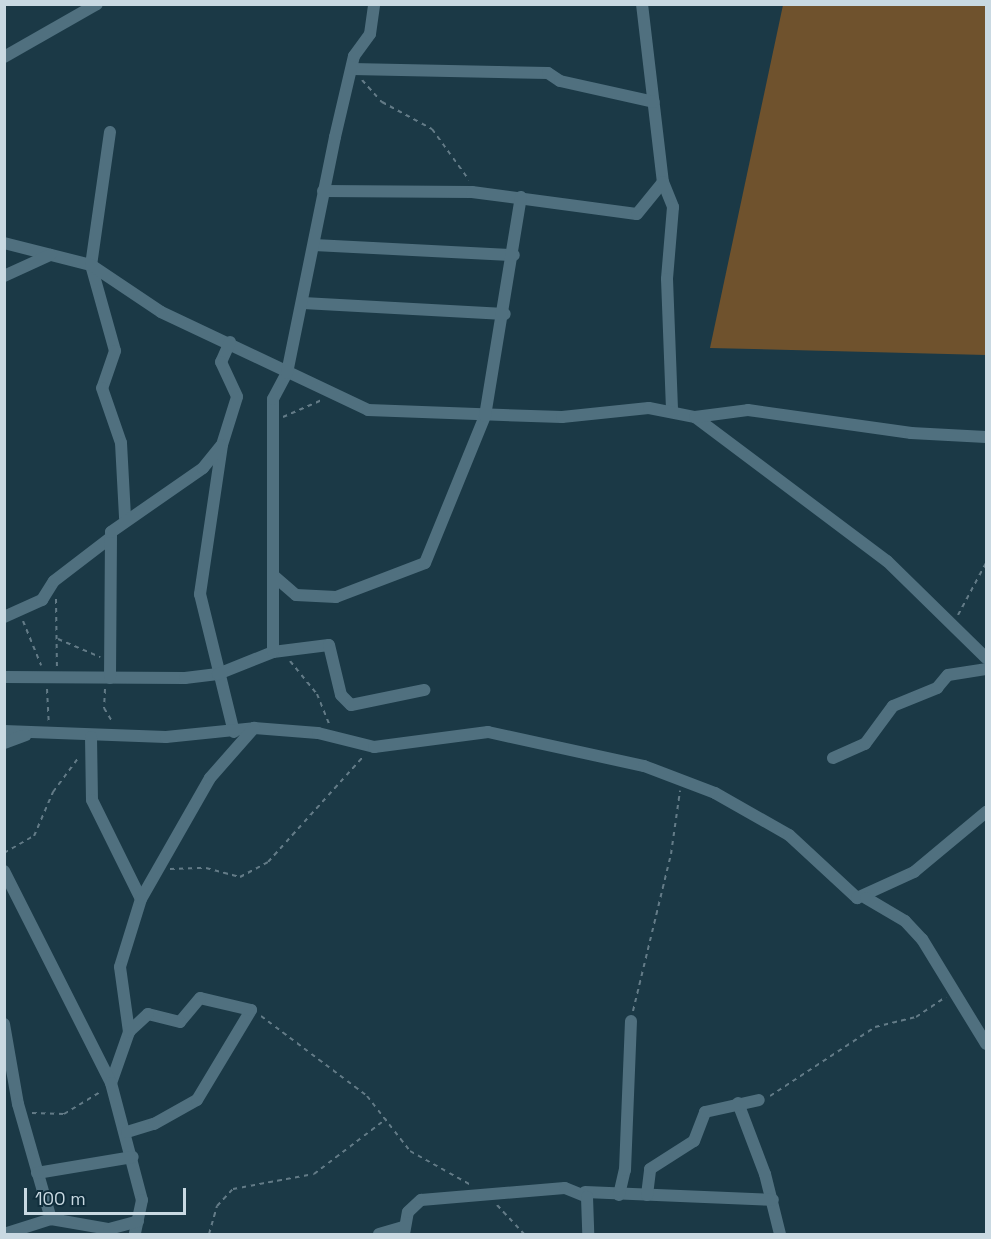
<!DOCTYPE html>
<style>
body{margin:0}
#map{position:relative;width:991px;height:1239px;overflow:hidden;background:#1b3946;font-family:"Space Grotesk",sans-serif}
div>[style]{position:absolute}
.green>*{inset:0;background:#6f522d}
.path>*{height:2px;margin-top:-1px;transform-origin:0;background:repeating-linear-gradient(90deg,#637b87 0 4.5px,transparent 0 9px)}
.street>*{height:12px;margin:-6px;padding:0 6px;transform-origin:6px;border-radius:6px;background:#50707f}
span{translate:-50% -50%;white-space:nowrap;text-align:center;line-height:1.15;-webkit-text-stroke:6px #102e3c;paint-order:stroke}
.frame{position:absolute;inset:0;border:6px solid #c9d9e2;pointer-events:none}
.scale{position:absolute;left:24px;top:1188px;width:162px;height:27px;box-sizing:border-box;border:3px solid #c9d9e2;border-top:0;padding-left:8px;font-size:18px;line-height:21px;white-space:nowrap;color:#c9d9e2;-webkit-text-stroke:4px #102e3c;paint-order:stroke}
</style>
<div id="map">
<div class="green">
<div style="clip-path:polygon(783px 5px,986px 5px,986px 355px,710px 348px)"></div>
</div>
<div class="path">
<div style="left:362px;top:80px;width:30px;rotate:48deg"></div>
<div style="left:382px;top:102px;width:57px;rotate:28.4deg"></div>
<div style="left:432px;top:129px;width:63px;rotate:54deg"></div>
<div style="left:283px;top:417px;width:43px;rotate:-23.6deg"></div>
<div style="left:56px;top:599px;width:69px;rotate:89.2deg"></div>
<div style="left:958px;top:615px;width:59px;rotate:-61.7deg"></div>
<div style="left:23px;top:621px;width:48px;rotate:67.8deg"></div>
<div style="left:58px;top:639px;width:46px;rotate:23.2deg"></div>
<div style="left:290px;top:661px;width:43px;rotate:50.7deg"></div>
<div style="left:317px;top:694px;width:32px;rotate:68deg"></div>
<div style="left:47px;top:689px;width:33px;rotate:87deg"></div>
<div style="left:105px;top:689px;width:19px;rotate:93deg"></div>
<div style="left:104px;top:708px;width:17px;rotate:59deg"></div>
<div style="left:4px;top:853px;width:34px;rotate:-30deg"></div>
<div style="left:34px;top:836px;width:48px;rotate:-66.6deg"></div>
<div style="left:53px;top:792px;width:44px;rotate:-53.4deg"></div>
<div style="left:170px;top:869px;width:36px;rotate:-2deg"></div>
<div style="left:206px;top:868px;width:35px;rotate:15deg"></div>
<div style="left:240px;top:877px;width:32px;rotate:-28deg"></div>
<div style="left:268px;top:862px;width:142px;rotate:-47.9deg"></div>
<div style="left:633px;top:1011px;width:162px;rotate:-76.4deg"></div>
<div style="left:671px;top:854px;width:64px;rotate:-81.9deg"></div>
<div style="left:261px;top:1016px;width:133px;rotate:37deg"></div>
<div style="left:367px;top:1096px;width:70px;rotate:52deg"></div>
<div style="left:410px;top:1151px;width:70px;rotate:29.1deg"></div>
<div style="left:770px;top:1096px;width:126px;rotate:-33.3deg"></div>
<div style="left:875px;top:1027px;width:42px;rotate:-13.7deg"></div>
<div style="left:916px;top:1017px;width:36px;rotate:-34deg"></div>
<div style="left:32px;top:1113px;width:32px;rotate:2deg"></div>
<div style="left:64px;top:1114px;width:44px;rotate:-31.2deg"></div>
<div style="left:497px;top:1205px;width:40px;rotate:47deg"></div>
<div style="left:209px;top:1234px;width:29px;rotate:-74deg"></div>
<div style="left:217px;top:1206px;width:23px;rotate:-47deg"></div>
<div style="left:233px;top:1189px;width:82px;rotate:-10.5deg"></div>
<div style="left:314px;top:1174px;width:91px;rotate:-37.4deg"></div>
</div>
<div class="street">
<div style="left:642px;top:4px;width:179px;rotate:83.3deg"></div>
<div style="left:663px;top:182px;width:27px;rotate:68deg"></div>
<div style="left:673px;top:207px;width:72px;rotate:94.8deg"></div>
<div style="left:667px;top:279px;width:131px;rotate:87.8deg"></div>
<div style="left:4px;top:57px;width:107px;rotate:-29.7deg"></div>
<div style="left:352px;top:69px;width:196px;rotate:1.2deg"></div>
<div style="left:548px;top:73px;width:14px;rotate:34deg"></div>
<div style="left:560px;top:81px;width:96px;rotate:12.6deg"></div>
<div style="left:110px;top:132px;width:134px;rotate:98.1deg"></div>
<div style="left:91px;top:265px;width:89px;rotate:74.4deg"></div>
<div style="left:115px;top:351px;width:39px;rotate:109deg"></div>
<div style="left:102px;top:388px;width:58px;rotate:70.9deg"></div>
<div style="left:121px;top:443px;width:75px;rotate:86.9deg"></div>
<div style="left:323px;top:191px;width:149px;rotate:0.4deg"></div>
<div style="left:472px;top:192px;width:166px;rotate:7.6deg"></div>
<div style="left:637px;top:214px;width:41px;rotate:-50.9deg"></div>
<div style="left:4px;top:243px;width:90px;rotate:14.2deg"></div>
<div style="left:91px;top:265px;width:84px;rotate:33.9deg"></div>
<div style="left:161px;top:312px;width:229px;rotate:25.3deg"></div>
<div style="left:368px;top:410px;width:194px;rotate:2.1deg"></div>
<div style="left:562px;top:417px;width:87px;rotate:-5.9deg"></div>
<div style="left:649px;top:408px;width:47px;rotate:11.1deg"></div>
<div style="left:695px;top:417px;width:240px;rotate:36.9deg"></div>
<div style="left:887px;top:561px;width:139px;rotate:44.4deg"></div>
<div style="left:314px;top:245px;width:200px;rotate:2.9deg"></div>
<div style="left:4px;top:276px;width:51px;rotate:-24.5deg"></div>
<div style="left:303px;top:303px;width:202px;rotate:3.1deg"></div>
<div style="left:230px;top:342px;width:22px;rotate:114deg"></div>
<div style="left:221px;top:362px;width:38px;rotate:65deg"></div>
<div style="left:237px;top:397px;width:50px;rotate:107.4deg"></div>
<div style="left:222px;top:445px;width:151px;rotate:98.4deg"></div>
<div style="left:200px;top:594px;width:142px;rotate:76.2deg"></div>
<div style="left:695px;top:417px;width:53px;rotate:-7.5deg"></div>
<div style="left:748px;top:410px;width:165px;rotate:8deg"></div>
<div style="left:911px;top:433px;width:75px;rotate:3.1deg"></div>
<div style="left:274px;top:576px;width:29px;rotate:41deg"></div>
<div style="left:296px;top:595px;width:40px;rotate:2.9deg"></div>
<div style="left:336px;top:597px;width:95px;rotate:-20.9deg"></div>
<div style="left:425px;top:563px;width:159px;rotate:-67.8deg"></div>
<div style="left:485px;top:416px;width:222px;rotate:-80.7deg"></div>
<div style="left:4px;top:617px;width:42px;rotate:-24.1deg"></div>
<div style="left:42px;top:600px;width:22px;rotate:-58deg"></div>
<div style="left:54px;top:581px;width:69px;rotate:-37.4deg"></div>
<div style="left:273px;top:652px;width:56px;rotate:-7.1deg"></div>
<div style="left:329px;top:645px;width:51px;rotate:76.5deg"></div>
<div style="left:341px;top:695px;width:14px;rotate:45deg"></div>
<div style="left:351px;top:705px;width:75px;rotate:-11.6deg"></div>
<div style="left:4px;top:677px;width:181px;rotate:0.3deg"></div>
<div style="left:185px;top:678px;width:33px;rotate:-7deg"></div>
<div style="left:218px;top:674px;width:59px;rotate:-21.8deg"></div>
<div style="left:273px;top:652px;width:253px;rotate:-90deg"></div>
<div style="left:273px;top:399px;width:30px;rotate:-62deg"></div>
<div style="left:287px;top:373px;width:241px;rotate:-78.5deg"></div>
<div style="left:335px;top:137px;width:83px;rotate:-76.8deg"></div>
<div style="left:354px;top:56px;width:27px;rotate:-54deg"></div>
<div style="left:370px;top:34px;width:30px;rotate:-82deg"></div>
<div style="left:110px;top:678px;width:146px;rotate:-89.6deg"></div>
<div style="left:111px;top:532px;width:112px;rotate:-34.8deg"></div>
<div style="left:203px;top:468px;width:28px;rotate:-51deg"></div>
<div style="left:4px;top:731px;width:162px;rotate:2.1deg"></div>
<div style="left:166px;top:737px;width:88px;rotate:-5.8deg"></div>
<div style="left:254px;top:728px;width:64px;rotate:4.5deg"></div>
<div style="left:318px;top:733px;width:58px;rotate:14deg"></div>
<div style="left:374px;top:747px;width:115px;rotate:-7.5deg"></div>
<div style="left:488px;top:732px;width:160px;rotate:12.3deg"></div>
<div style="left:644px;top:766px;width:76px;rotate:20.8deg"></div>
<div style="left:715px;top:793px;width:85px;rotate:29.6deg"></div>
<div style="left:789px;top:835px;width:93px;rotate:42.8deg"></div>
<div style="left:857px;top:898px;width:63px;rotate:-24.5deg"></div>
<div style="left:914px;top:872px;width:94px;rotate:-39.8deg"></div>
<div style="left:91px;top:737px;width:63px;rotate:89.1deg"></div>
<div style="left:92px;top:800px;width:110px;rotate:63.7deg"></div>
<div style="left:141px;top:899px;width:71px;rotate:107.2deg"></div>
<div style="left:120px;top:967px;width:66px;rotate:82.1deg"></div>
<div style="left:129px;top:1032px;width:54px;rotate:109.4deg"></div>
<div style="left:4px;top:743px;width:23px;rotate:-20deg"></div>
<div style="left:833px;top:758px;width:35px;rotate:-24deg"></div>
<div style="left:865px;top:744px;width:47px;rotate:-53.6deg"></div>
<div style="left:893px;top:706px;width:48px;rotate:-22.2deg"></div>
<div style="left:937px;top:688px;width:17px;rotate:-50deg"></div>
<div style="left:948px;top:675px;width:38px;rotate:-9deg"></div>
<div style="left:4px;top:871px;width:237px;rotate:63.2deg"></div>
<div style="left:111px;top:1083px;width:121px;rotate:75.2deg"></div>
<div style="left:142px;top:1200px;width:35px;rotate:102deg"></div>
<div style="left:866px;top:898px;width:45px;rotate:30.5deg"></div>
<div style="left:905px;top:921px;width:25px;rotate:47deg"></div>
<div style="left:922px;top:939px;width:123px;rotate:58.6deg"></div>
<div style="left:141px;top:899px;width:139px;rotate:-60.3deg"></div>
<div style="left:210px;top:778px;width:67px;rotate:-48.7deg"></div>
<div style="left:4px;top:1024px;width:81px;rotate:80.1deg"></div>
<div style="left:18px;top:1104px;width:120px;rotate:74deg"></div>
<div style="left:738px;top:1103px;width:76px;rotate:69.2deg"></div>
<div style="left:765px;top:1174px;width:62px;rotate:76deg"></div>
<div style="left:127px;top:1132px;width:28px;rotate:-17deg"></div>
<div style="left:154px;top:1124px;width:49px;rotate:-29.2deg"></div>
<div style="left:197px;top:1100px;width:105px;rotate:-59deg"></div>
<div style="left:251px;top:1010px;width:52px;rotate:-166.8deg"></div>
<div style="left:200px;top:998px;width:31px;rotate:130deg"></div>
<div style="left:180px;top:1022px;width:33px;rotate:-166deg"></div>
<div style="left:148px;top:1014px;width:26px;rotate:137deg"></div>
<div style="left:37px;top:1173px;width:97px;rotate:-9.5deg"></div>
<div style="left:585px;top:1192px;width:188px;rotate:2.4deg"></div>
<div style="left:619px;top:1195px;width:26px;rotate:-77deg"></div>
<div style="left:625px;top:1170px;width:149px;rotate:-87.7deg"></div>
<div style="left:647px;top:1195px;width:26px;rotate:-83deg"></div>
<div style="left:650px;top:1169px;width:52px;rotate:-32.5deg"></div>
<div style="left:694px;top:1141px;width:31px;rotate:-69deg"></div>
<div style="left:705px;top:1112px;width:55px;rotate:-12.5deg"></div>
<div style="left:4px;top:1234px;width:49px;rotate:-17.7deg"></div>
<div style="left:51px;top:1219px;width:59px;rotate:9.8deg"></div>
<div style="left:109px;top:1229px;width:30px;rotate:-15deg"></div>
<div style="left:379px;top:1234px;width:26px;rotate:-16deg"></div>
<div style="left:404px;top:1234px;width:22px;rotate:-80deg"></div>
<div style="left:408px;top:1212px;width:18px;rotate:-43deg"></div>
<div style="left:421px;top:1200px;width:144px;rotate:-4.8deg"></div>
<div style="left:565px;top:1188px;width:24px;rotate:22deg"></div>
<div style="left:587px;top:1197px;width:37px;rotate:88deg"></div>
</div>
<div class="frame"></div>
<div class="scale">100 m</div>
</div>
